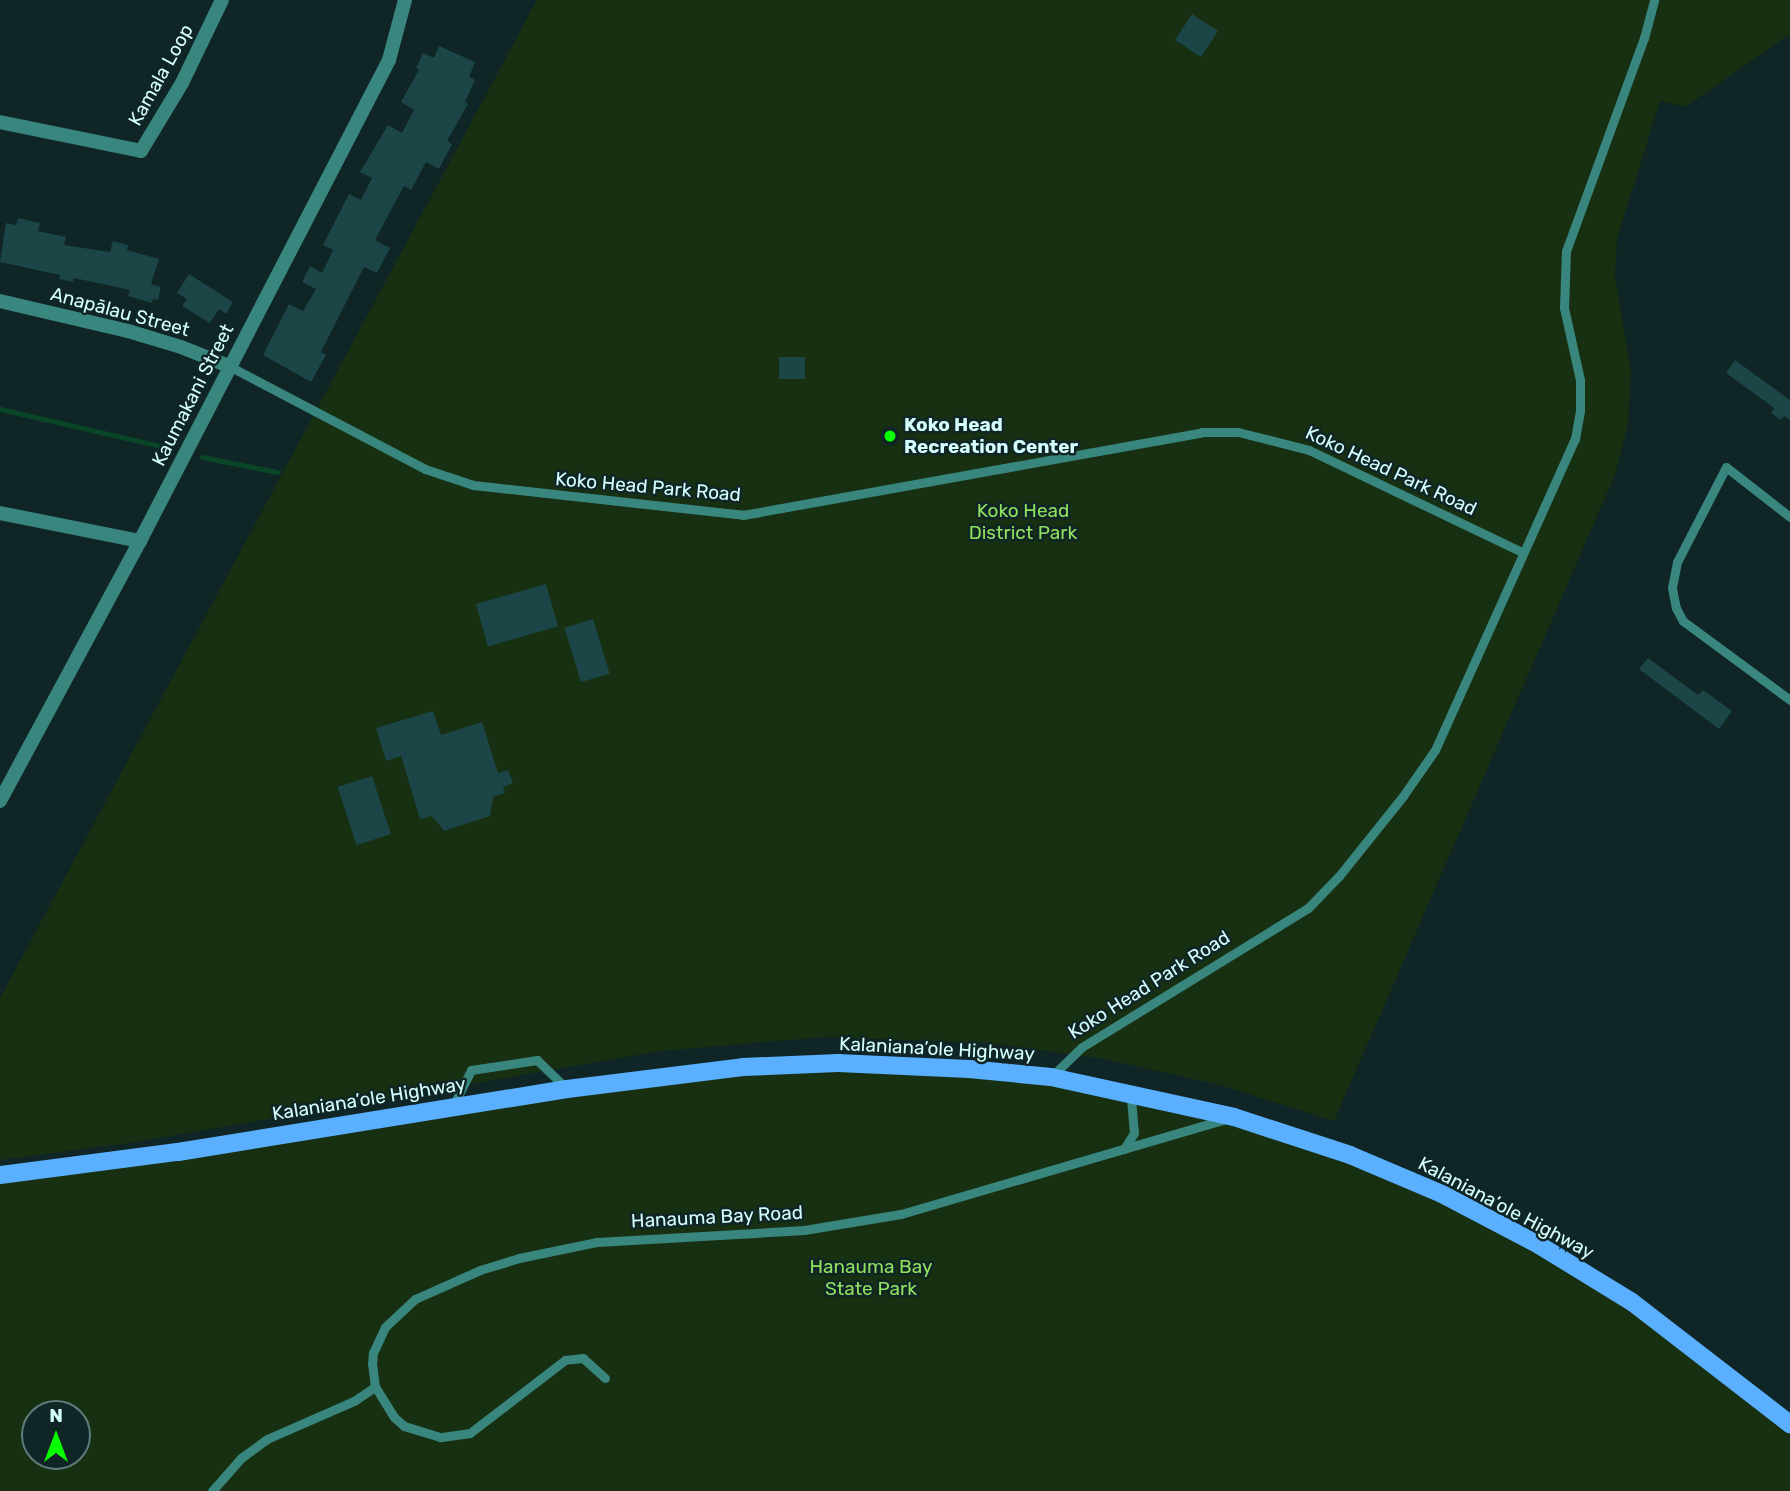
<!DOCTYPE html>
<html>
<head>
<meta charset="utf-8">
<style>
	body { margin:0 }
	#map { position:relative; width:1790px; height:1491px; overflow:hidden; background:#0f2526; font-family:Rubik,sans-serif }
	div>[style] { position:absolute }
	.green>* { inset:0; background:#173012 }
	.stream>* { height:5px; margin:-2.5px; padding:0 2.5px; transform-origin:2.5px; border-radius:2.5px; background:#094527 }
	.building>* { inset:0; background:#1b4547; transform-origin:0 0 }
	.lane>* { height:9px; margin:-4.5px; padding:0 4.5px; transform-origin:4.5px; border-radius:4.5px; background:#39867e }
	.street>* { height:14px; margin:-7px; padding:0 7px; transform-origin:7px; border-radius:7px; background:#39867e }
	.primary>* { height:18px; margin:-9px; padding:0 9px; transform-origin:9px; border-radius:9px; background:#5bafff }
	.dots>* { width:19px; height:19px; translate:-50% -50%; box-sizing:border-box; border:4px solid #0f2526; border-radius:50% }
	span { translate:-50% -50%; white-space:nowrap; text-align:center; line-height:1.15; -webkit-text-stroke:5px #0f2526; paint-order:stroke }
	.street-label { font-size:19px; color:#d4fffe }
	.poi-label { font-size:19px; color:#d4fffe; font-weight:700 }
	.left { translate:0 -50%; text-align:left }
	.park-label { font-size:19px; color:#91e15e }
	.north { position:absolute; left:21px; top:1400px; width:70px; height:70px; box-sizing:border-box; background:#0f2526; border:2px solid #5e7c7c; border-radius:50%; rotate:0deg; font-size:19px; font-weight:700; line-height:28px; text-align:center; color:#d4fffe }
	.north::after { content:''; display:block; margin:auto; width:24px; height:32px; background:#0aff00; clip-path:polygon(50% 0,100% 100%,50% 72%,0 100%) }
</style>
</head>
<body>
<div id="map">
	<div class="green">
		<div style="clip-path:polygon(537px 0,1790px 0,1790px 34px,1685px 107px,1660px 101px,1617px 239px,1615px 276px,1631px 373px,1628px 425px,1615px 475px,1334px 1121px,1220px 1085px,1104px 1059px,986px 1043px,823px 1037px,661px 1051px,136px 1142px,0 1160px,0 998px)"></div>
		<div style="clip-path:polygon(evenodd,743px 1067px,1051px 1077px,1350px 1155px,1539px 1245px,1790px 1424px,1790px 1491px,0 1491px,0 1175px,743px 1067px,35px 1414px,77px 1414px,77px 1456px,35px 1456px,35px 1414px)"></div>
	</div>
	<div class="stream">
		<div style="left:0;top:409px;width:164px;rotate:13deg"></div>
		<div style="left:202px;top:457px;width:77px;rotate:11.2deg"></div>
	</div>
	<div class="building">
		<div style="left:1192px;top:14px;width:31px;height:31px;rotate:33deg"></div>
		<div style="clip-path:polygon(439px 46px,475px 62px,469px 77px,475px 80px,465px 102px,468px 104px,447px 141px,452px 144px,439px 169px,426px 162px,411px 190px,404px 186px,375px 240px,390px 248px,377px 273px,364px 267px,321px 352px,326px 355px,311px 382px,263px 355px,289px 304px,303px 311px,316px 289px,302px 282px,310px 266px,322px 273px,333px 250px,323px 245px,349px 194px,361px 200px,372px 178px,360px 172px,388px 125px,402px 133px,414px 110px,401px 102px,419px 70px,416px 68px,423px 53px,434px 58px)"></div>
		<div style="clip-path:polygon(18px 218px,40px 223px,38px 231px,66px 237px,64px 245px,110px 252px,113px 241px,128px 245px,127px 250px,159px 259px,151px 284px,161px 287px,158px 300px,153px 299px,152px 303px,128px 296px,130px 290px,74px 278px,73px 282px,59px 279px,60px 275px,0 262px,6px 223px,16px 225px)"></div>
		<div style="clip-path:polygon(189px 274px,233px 302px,226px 314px,219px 309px,210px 323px,182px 306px,187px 299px,177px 293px)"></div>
		<div style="left:779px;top:357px;width:26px;height:22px"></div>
		<div style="clip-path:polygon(1735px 360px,1790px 400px,1790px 420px,1784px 416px,1781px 420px,1771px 413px,1774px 408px,1726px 373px)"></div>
		<div style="left:546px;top:584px;width:44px;height:73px;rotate:74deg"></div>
		<div style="left:593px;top:619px;width:57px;height:30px;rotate:73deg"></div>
		<div style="clip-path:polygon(1648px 658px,1698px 695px,1703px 690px,1732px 711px,1719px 729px,1639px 669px)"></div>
		<div style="clip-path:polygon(433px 711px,441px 735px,482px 722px,498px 773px,508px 770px,513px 783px,503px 787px,505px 793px,493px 797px,490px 816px,444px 831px,432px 816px,420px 819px,401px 756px,386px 761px,376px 728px)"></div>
		<div style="left:372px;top:776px;width:61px;height:36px;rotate:72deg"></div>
	</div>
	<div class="lane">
		<div style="left:229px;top:366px;width:221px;rotate:27.7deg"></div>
		<div style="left:425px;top:469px;width:51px;rotate:18.4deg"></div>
		<div style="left:473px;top:485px;width:272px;rotate:6.3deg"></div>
		<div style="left:743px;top:515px;width:466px;rotate:-10.2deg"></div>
		<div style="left:1202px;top:432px;width:36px"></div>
		<div style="left:1238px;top:432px;width:73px;rotate:14.2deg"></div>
		<div style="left:1309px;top:450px;width:236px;rotate:25.6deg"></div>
		<div style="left:1790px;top:517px;width:81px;rotate:-142deg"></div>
		<div style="left:1726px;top:467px;width:107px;rotate:117.3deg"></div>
		<div style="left:1677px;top:562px;width:26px;rotate:101deg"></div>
		<div style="left:1672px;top:588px;width:20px;rotate:79deg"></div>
		<div style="left:1676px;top:608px;width:15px;rotate:62deg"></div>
		<div style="left:1683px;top:621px;width:133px;rotate:36.4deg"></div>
		<div style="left:1051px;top:1077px;width:43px;rotate:-44.1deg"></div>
		<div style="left:1082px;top:1047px;width:265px;rotate:-31.6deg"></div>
		<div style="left:1308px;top:908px;width:45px;rotate:-45.9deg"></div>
		<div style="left:1339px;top:876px;width:102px;rotate:-51.3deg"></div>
		<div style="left:1403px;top:796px;width:56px;rotate:-55.2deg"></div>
		<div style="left:1435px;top:750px;width:341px;rotate:-65.8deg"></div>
		<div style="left:1575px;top:439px;width:29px;rotate:-80deg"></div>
		<div style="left:1580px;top:410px;width:30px;rotate:-90deg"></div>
		<div style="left:1580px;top:380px;width:74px;rotate:-102.5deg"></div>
		<div style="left:1564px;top:308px;width:57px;rotate:-88deg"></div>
		<div style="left:1566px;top:251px;width:227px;rotate:-69.9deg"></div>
		<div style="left:1644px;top:38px;width:39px;rotate:-75deg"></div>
		<div style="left:453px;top:1106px;width:40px;rotate:-63.4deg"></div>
		<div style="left:471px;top:1070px;width:67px;rotate:-8.6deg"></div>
		<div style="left:537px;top:1060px;width:40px;rotate:44deg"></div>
		<div style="left:1124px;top:1149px;width:19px;rotate:-58deg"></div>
		<div style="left:1134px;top:1133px;width:38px;rotate:-95deg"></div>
		<div style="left:605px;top:1378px;width:30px;rotate:-138deg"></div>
		<div style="left:583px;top:1358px;width:18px;rotate:174deg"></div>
		<div style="left:565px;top:1360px;width:120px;rotate:142.5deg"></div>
		<div style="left:470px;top:1433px;width:30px;rotate:172deg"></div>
		<div style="left:440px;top:1437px;width:38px;rotate:-163deg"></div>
		<div style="left:404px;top:1426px;width:13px;rotate:-138deg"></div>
		<div style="left:394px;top:1417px;width:36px;rotate:-122deg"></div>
		<div style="left:375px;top:1387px;width:23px;rotate:-97deg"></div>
		<div style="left:372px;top:1364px;width:11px;rotate:-85deg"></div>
		<div style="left:373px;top:1353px;width:29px;rotate:-65deg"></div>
		<div style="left:385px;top:1327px;width:41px;rotate:-43deg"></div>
		<div style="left:415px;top:1299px;width:71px;rotate:-24deg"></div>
		<div style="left:480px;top:1270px;width:41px;rotate:-17.1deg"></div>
		<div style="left:519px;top:1258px;width:80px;rotate:-11.6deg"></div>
		<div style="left:597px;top:1242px;width:207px;rotate:-3.3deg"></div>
		<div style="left:804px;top:1230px;width:98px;rotate:-9.4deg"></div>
		<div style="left:901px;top:1214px;width:338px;rotate:-16.3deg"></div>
		<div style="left:212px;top:1491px;width:44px;rotate:-48.7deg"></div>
		<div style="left:241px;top:1458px;width:32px;rotate:-36deg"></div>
		<div style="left:267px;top:1439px;width:95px;rotate:-23.6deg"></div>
		<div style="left:354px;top:1401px;width:25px;rotate:-34deg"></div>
	</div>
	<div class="street">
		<div style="left:0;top:122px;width:144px;rotate:11.6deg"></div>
		<div style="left:141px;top:151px;width:79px;rotate:-58.9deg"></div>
		<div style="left:182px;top:83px;width:92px;rotate:-64.3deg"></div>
		<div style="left:0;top:301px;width:131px;rotate:13.2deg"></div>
		<div style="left:128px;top:331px;width:55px;rotate:16.8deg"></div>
		<div style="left:181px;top:347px;width:52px;rotate:21.6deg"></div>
		<div style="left:0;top:513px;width:143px;rotate:11.3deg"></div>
		<div style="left:0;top:801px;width:295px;rotate:-61.7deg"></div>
		<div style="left:140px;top:541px;width:542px;rotate:-62.63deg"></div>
		<div style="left:389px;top:60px;width:62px;rotate:-75.1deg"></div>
	</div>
	<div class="primary">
		<div style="left:0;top:1175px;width:179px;rotate:-7.4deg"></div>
		<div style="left:178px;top:1152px;width:394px;rotate:-9.2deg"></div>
		<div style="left:567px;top:1089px;width:177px;rotate:-7.1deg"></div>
		<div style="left:743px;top:1067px;width:95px;rotate:-2.4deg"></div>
		<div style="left:838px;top:1063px;width:131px;rotate:2.6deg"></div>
		<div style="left:969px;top:1069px;width:82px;rotate:5.6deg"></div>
		<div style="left:1051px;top:1077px;width:187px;rotate:12.3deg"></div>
		<div style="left:1234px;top:1117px;width:122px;rotate:18.1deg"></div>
		<div style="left:1350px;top:1155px;width:100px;rotate:23deg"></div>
		<div style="left:1442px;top:1194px;width:110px;rotate:27.7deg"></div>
		<div style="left:1539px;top:1245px;width:109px;rotate:31.5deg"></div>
		<div style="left:1632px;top:1302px;width:200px;rotate:37.7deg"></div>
	</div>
	<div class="dots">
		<div style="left:890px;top:436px;background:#0aff00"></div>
	</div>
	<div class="street-label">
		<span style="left:161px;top:75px;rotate:-61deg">Kamala Loop</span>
		<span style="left:120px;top:312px;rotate:15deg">Anapālau Street</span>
		<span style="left:193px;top:395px;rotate:-63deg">Kaumakani Street</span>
		<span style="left:1391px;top:471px;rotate:25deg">Koko Head Park Road</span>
		<span style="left:648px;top:487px;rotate:5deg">Koko Head Park Road</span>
		<span style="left:1149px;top:985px;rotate:-32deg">Koko Head Park Road</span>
		<span style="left:937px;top:1049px;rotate:3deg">Kalaniana’ole Highway</span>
		<span style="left:369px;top:1099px;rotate:-9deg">Kalaniana’ole Highway</span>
		<span style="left:1506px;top:1208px;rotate:28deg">Kalaniana’ole Highway</span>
		<span style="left:717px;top:1217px;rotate:-3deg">Hanauma Bay Road</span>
	</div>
	<div class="poi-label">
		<span class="left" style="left:904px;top:436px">Koko Head<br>Recreation Center</span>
	</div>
	<div class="park-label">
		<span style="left:1023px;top:522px">Koko Head<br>District Park</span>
		<span style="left:871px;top:1278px">Hanauma Bay<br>State Park</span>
	</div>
	<div class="north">N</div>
</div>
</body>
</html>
